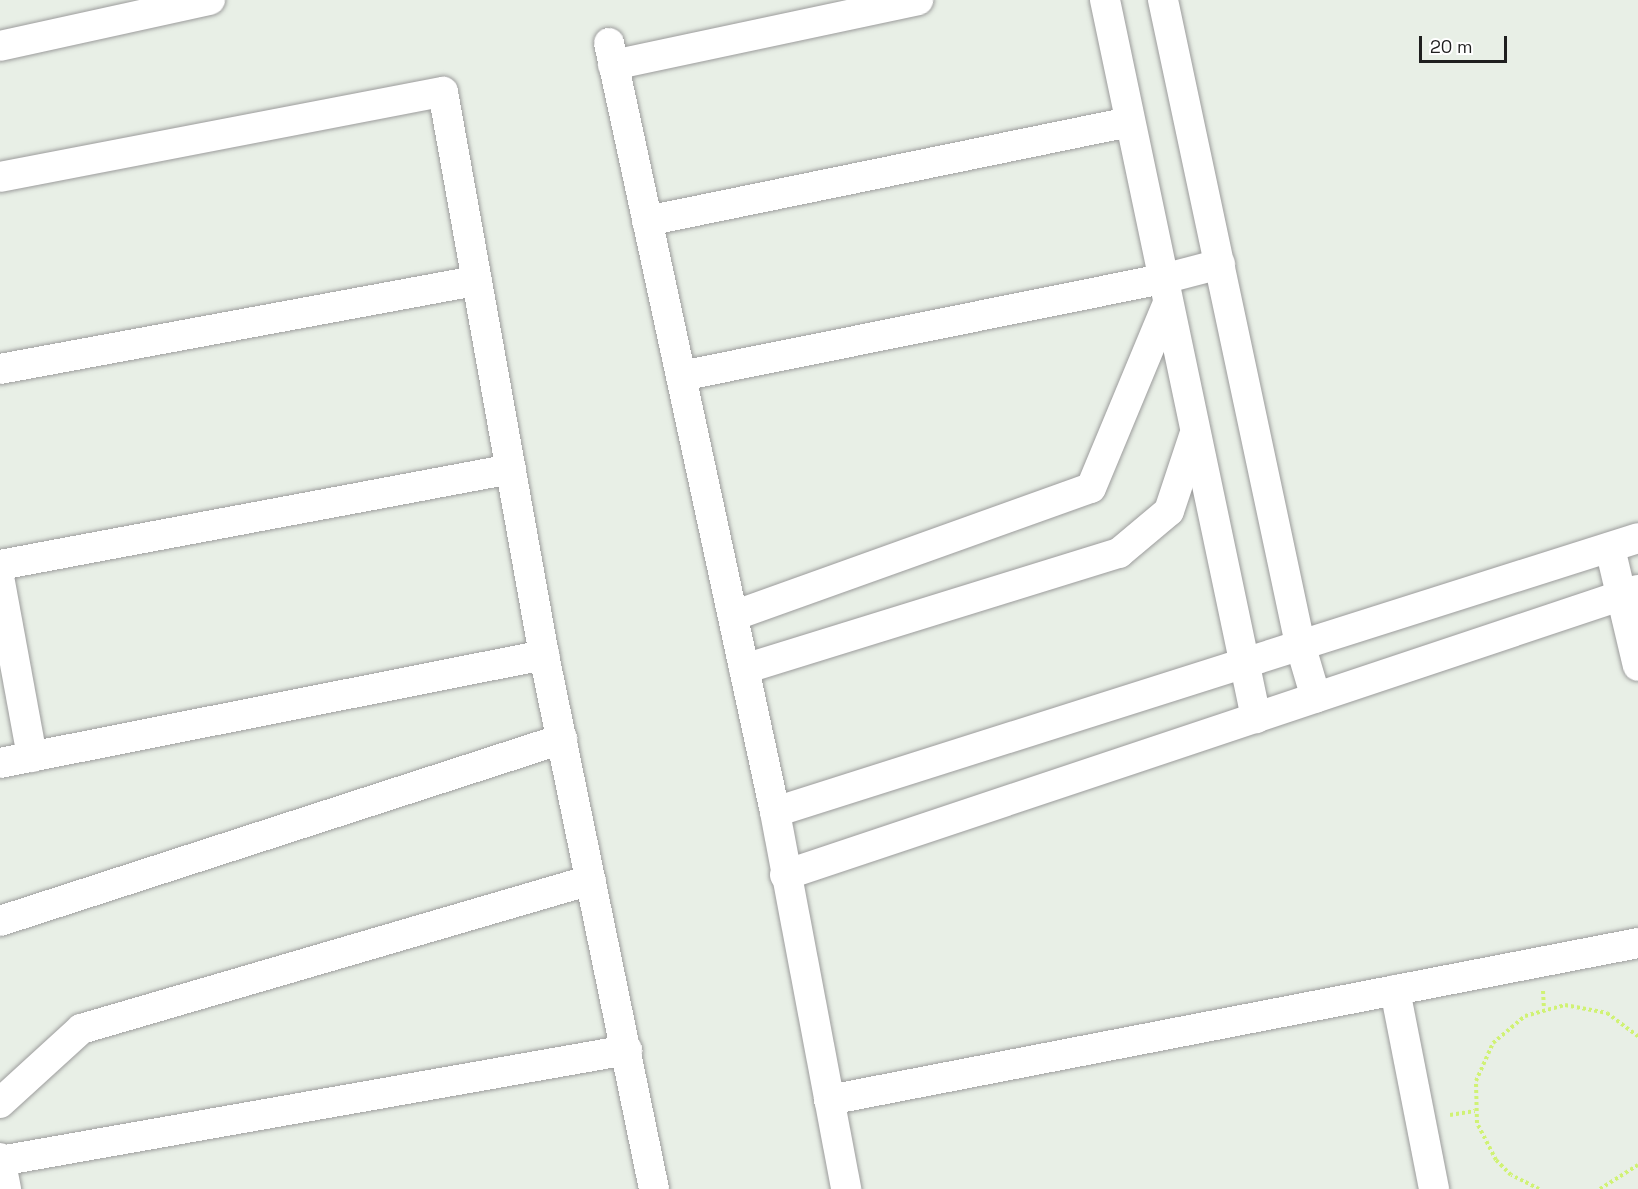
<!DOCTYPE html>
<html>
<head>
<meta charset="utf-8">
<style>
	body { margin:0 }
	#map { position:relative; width:1638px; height:1189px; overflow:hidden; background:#e8efe6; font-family:"Space Grotesk",sans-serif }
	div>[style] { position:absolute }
	.path>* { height:4px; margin-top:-2px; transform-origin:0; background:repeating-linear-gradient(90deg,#d0f274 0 3px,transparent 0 6px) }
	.roads { filter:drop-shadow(0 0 2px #9c9c9c) drop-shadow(0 0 2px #9c9c9c) }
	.street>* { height:30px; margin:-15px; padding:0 15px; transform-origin:15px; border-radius:15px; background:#fff }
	span { translate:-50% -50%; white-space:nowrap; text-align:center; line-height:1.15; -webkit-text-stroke:5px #fff; paint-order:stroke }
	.scale { position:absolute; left:1419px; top:36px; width:88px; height:27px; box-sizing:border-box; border:3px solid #1f1f1f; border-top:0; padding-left:8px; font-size:18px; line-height:21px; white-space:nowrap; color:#1f1f1f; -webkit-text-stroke:4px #fff; paint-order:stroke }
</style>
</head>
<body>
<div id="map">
	<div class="path">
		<div style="left:1543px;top:991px;width:17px;rotate:87deg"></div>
		<div style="left:1450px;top:1115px;width:25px;rotate:-9deg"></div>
		<div style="left:1539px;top:1189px;width:31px;rotate:-153deg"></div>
		<div style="left:1511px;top:1175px;width:21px;rotate:-135deg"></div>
		<div style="left:1496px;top:1160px;width:42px;rotate:-117.2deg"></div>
		<div style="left:1477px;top:1123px;width:42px;rotate:-91.4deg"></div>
		<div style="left:1476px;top:1081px;width:42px;rotate:-65.9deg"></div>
		<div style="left:1493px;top:1043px;width:42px;rotate:-40.2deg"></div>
		<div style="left:1525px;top:1016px;width:41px;rotate:-15.4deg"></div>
		<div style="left:1565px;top:1005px;width:43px;rotate:10.8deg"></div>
		<div style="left:1607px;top:1013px;width:39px;rotate:37deg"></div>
		<div style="left:1600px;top:1189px;width:45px;rotate:-32.3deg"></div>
	</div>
	<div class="roads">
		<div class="street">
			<div style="left:1105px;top:0;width:734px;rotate:78.12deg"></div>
			<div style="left:1163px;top:0;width:658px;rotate:77.99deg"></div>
			<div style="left:1300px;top:644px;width:56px;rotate:73.5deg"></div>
			<div style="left:609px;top:43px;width:787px;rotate:77.82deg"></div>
			<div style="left:775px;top:812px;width:384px;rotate:79.3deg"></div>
			<div style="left:0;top:46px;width:215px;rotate:-12.4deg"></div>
			<div style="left:613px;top:65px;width:312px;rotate:-12deg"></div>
			<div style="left:0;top:177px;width:451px;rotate:-10.9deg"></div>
			<div style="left:443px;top:92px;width:572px;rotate:79.83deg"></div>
			<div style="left:647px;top:221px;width:493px;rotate:-11.6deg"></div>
			<div style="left:0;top:369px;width:485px;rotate:-10.5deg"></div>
			<div style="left:681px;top:376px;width:492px;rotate:-11.4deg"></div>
			<div style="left:1163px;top:279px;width:59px;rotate:-14.7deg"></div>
			<div style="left:1610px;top:548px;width:121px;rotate:76.7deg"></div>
			<div style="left:0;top:565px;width:520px;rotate:-10.64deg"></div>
			<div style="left:0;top:582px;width:178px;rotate:79.6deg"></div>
			<div style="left:733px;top:616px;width:380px;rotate:-19.7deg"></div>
			<div style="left:1091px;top:488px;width:200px;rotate:-67.4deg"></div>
			<div style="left:744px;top:669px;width:393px;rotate:-17.2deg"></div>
			<div style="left:1119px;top:553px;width:65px;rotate:-40deg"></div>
			<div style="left:1169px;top:511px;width:79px;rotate:-71.6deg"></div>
			<div style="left:0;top:763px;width:555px;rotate:-11.23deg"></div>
			<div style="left:544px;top:655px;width:545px;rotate:78.36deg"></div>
			<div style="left:775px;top:812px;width:905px;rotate:-17.61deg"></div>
			<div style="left:785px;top:875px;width:899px;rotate:-18.48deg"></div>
			<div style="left:0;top:921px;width:591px;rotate:-17.94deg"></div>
			<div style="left:1395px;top:990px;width:203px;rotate:78.9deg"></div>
			<div style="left:829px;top:1100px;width:824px;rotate:-10.98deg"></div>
			<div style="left:0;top:1103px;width:110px;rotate:-42.4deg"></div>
			<div style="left:81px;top:1029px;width:531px;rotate:-16.29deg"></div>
			<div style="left:0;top:1158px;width:32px;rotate:79deg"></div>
			<div style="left:0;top:1161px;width:637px;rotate:-10.04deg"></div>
		</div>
	</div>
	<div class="scale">20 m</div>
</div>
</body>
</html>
